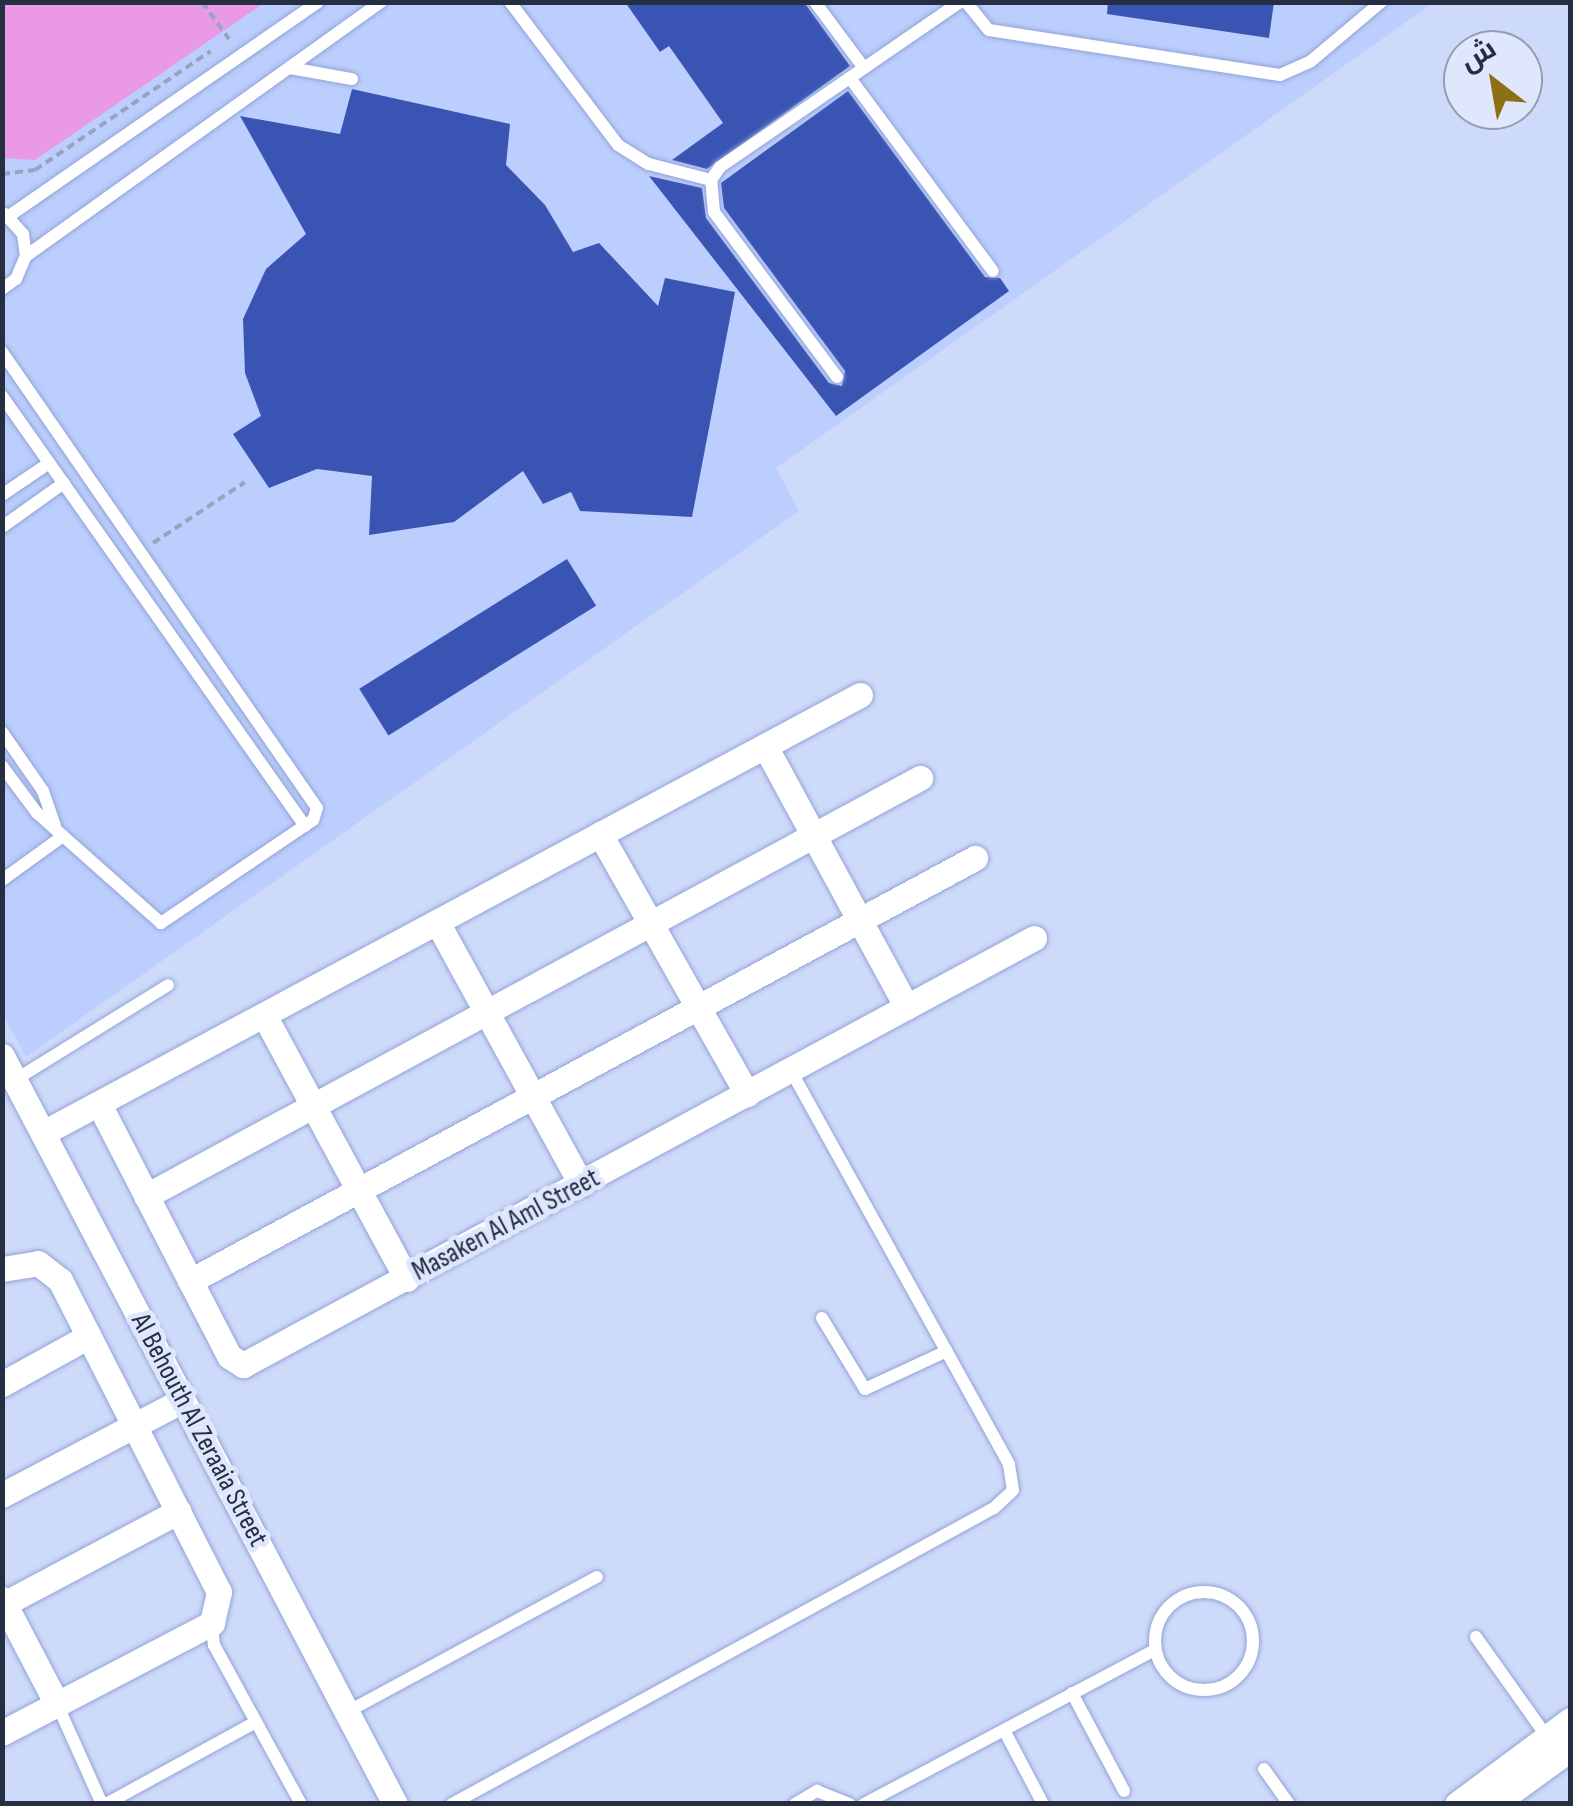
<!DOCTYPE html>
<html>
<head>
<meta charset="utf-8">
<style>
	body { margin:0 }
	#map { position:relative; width:1573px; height:1806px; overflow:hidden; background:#cedafa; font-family:"Sofia Sans Condensed",Cairo,sans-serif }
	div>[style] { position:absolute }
	.built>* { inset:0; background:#bccefd }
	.green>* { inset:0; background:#e999e5 }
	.building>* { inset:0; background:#3a54b4; transform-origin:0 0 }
	.path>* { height:4px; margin-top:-2px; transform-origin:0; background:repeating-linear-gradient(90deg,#98a3bf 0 8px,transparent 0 13px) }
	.roads { filter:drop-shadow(0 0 2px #92a4d6) drop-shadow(0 0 2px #92a4d6) }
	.service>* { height:12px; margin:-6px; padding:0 6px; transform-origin:6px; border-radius:6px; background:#fff }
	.service>.ring { margin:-6px; padding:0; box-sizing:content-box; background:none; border:12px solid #fff; border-radius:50% }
	.minor>* { height:25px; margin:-12.5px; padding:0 12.5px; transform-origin:12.5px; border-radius:12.5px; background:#fff }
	span { translate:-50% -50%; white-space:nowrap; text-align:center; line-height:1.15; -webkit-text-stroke:10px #dfe7fd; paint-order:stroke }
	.street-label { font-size:28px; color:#262e42 }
	.frame { position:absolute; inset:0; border:5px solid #262e42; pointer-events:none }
	.north { position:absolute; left:1443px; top:30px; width:100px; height:100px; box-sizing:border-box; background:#dfe7fd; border:2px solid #959db2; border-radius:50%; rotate:329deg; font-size:28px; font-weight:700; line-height:40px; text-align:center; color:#262e42 }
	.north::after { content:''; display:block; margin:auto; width:35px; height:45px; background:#8e7014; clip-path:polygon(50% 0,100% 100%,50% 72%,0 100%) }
</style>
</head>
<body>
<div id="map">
	<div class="built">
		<div style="clip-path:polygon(2px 3px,1433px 3px,776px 468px,799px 511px,26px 1057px,2px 1012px)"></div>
	</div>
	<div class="green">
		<div style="clip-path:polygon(3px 2px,264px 2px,264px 3px,35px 160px,3px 158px)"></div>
	</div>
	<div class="building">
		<div style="clip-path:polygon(625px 2px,804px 2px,850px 66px,707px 169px,672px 160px,723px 123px,669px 46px,660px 52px)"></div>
		<div style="clip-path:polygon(1108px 2px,1274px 2px,1269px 38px,1107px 14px)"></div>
		<div style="clip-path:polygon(352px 89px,510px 124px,506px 165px,545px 205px,573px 252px,599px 243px,658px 306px,665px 278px,735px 292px,692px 517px,580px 511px,571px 492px,543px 504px,523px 471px,454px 522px,369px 535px,372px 476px,317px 469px,269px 488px,233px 434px,261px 416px,245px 373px,243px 319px,266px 269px,306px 234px,240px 116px,340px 134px)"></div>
		<div style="clip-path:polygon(848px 91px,985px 277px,1000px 278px,1009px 291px,836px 416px,649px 176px,702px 188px,706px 218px,829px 383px,842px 386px,845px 371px,724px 208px,721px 183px)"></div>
		<div style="left:567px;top:559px;width:55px;height:245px;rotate:58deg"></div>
	</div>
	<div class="path">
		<div style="left:202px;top:2px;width:46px;rotate:53.9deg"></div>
		<div style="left:2px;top:174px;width:33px;rotate:-7deg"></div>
		<div style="left:35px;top:170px;width:212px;rotate:-34.1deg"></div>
		<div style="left:153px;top:543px;width:110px;rotate:-33.5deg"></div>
	</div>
	<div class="roads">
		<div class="service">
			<div style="left:510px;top:2px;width:179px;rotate:52.9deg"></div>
			<div style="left:618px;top:145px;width:36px;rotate:32deg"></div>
			<div style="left:649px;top:164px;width:64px;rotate:14.5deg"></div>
			<div style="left:815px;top:2px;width:82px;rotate:53.4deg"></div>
			<div style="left:966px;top:2px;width:36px;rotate:51deg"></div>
			<div style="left:989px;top:30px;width:294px;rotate:8.8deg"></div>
			<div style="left:1280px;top:75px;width:34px;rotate:-24deg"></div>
			<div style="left:1311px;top:61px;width:92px;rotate:-40.1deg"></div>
			<div style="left:290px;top:68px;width:63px;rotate:10.1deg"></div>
			<div style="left:850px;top:78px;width:240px;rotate:53.5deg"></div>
			<div style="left:9px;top:216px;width:376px;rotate:-34.7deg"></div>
			<div style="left:26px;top:256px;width:437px;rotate:-35.6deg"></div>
			<div style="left:2px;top:289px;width:17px;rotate:-36deg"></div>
			<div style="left:16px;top:279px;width:25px;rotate:-67deg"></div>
			<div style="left:26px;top:256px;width:22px;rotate:-98deg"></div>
			<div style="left:23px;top:234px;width:27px;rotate:-132deg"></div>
			<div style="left:2px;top:352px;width:554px;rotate:55.36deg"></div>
			<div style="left:317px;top:808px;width:13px;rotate:108deg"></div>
			<div style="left:313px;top:820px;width:184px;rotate:145.9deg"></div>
			<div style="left:161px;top:923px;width:166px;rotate:-138.4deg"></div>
			<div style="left:37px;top:813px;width:59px;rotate:-126.7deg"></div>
			<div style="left:837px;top:377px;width:206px;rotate:-126.7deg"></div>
			<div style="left:714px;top:212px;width:32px;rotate:-95deg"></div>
			<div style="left:711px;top:180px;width:16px;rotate:-55deg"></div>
			<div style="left:720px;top:167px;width:291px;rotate:-34.5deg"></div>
			<div style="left:2px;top:396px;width:526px;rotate:54.83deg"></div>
			<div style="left:2px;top:495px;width:57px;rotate:-34.2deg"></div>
			<div style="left:2px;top:527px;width:76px;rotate:-35.4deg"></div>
			<div style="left:2px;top:732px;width:72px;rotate:55.2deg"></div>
			<div style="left:43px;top:791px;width:36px;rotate:71deg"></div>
			<div style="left:2px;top:880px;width:75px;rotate:-35.8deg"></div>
			<div style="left:15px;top:1080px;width:180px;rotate:-31.8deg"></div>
			<div style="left:822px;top:1318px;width:83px;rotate:58.8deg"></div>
			<div style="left:865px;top:1389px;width:90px;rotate:-24.9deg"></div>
			<div class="ring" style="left:1155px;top:1592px;width:86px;height:86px"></div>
			<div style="left:212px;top:1624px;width:21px;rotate:85deg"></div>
			<div style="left:214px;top:1645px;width:181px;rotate:61.3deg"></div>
			<div style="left:1476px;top:1637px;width:123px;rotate:54.6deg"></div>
			<div style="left:1072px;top:1693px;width:111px;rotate:62deg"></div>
			<div style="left:57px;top:1704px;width:110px;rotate:65.8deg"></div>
			<div style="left:347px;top:1712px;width:284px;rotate:-28.4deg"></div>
			<div style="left:1004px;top:1730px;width:84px;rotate:62.2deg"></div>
			<div style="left:1264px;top:1769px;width:43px;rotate:54.5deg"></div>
			<div style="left:106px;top:1804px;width:171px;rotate:-28.7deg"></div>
			<div style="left:452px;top:1804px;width:618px;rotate:-28.64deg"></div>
			<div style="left:994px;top:1508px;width:26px;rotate:-43deg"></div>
			<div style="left:1013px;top:1490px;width:26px;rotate:-99deg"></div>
			<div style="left:1009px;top:1464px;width:450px;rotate:-119deg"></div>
			<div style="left:795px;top:1804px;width:26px;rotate:-31deg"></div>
			<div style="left:817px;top:1791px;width:35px;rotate:22deg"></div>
			<div style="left:864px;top:1804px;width:329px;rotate:-27.9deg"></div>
		</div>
		<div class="minor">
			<div style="left:765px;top:746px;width:297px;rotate:61.5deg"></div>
			<div style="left:600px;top:834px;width:299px;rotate:60.5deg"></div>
			<div style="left:437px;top:922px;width:299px;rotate:61.2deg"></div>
			<div style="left:264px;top:1015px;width:300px;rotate:61.6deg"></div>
			<div style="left:2px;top:1056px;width:845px;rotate:62.28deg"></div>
			<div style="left:99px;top:1104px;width:284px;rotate:62.7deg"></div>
			<div style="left:229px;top:1356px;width:17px;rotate:33deg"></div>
			<div style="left:243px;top:1365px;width:899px;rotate:-28.36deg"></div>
			<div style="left:43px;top:1133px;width:927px;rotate:-28.2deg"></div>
			<div style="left:146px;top:1196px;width:880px;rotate:-28.37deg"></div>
			<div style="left:2px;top:1269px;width:36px;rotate:-9deg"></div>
			<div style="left:38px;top:1263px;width:28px;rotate:38deg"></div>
			<div style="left:60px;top:1280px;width:350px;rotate:63deg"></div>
			<div style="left:219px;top:1592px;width:32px;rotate:103deg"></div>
			<div style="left:212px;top:1623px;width:237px;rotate:152.4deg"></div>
			<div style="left:190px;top:1281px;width:892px;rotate:-28.32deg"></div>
			<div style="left:2px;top:1384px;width:99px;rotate:-28.9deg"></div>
			<div style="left:2px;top:1495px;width:204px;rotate:-27.7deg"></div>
			<div style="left:2px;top:1599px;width:119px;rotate:62.4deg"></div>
			<div style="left:2px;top:1605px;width:200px;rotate:-28deg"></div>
			<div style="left:1457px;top:1804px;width:141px;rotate:-36.6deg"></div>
			<div style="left:1494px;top:1804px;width:94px;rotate:-35.9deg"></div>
		</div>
	</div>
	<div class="street-label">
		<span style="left:506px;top:1225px;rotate:-28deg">Masaken Al Aml Street</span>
		<span style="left:199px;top:1430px;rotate:62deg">Al Behouth Al Zeraaia Street</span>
	</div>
	<div class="frame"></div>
	<div class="north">ش</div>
</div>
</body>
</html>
